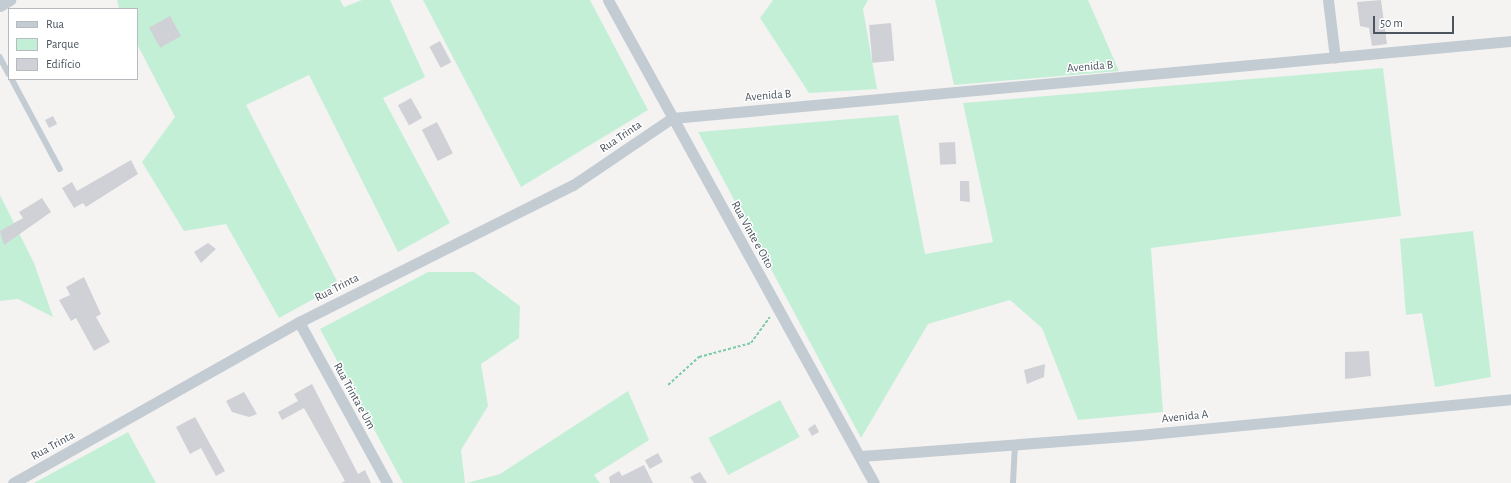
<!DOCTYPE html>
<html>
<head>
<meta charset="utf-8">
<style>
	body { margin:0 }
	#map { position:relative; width:1511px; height:483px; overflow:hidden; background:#f4f3f2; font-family:"Alegreya Sans",sans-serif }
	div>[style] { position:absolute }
	.green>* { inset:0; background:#c4efd7; transform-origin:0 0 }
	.building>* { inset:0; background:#d0d1d6; transform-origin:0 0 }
	.path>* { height:2px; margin-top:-1px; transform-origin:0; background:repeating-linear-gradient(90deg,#7dcca9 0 3px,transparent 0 5px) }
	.service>* { height:5.5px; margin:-2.75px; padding:0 2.75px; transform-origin:2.75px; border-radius:2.75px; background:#c4ccd3 }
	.minor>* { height:11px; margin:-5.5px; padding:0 5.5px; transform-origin:5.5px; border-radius:5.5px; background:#c4ccd3 }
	span { translate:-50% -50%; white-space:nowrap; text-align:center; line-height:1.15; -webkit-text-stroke:3px #fff; paint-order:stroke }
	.street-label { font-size:12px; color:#4b545f }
	.legend { position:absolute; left:8px; top:8px; width:130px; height:72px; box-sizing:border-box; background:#fff; border:1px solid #b7bbbf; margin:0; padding:5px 7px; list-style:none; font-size:12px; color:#4b545f }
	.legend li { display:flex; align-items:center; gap:8px; height:20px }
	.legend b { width:20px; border:1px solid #b7bbbf }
	.scale { position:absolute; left:1373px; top:16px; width:81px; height:18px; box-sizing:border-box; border:2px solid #4b545f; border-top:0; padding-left:5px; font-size:12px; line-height:14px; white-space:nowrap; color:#4b545f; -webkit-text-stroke:3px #fff; paint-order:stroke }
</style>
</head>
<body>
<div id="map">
	<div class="green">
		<div style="clip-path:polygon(117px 0,340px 0,344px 7px,362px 0,390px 0,425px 77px,383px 98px,450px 223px,398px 252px,309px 75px,246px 105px,339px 285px,279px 318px,226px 224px,184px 231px,142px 162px,175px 117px,137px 44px,137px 9px,119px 9px)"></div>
		<div style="clip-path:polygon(423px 0,590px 0,648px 110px,521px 187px)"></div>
		<div style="clip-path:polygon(773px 0,868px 0,863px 9px,877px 89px,809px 93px,760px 18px)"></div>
		<div style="clip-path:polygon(935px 0,1088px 0,1119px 71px,954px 85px)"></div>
		<div style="clip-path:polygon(1383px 68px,1401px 216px,1151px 248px,1163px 412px,1078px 420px,1042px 328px,1010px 300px,928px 324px,861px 438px,698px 132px,898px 115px,925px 254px,993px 242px,963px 103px)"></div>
		<div style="clip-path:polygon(0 195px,34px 263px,53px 317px,18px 299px,0 301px)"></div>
		<div style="clip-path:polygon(1473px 231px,1491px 377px,1435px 387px,1422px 313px,1406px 315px,1400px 239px)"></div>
		<div style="clip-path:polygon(428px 272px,474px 272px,520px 306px,519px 338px,481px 364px,488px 406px,461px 450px,465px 483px,403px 483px,320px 329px)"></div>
		<div style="clip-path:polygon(628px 391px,649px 440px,594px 475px,600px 483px,467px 483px,500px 474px)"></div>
		<div style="left:780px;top:400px;width:42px;height:81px;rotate:62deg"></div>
		<div style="clip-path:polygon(128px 432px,156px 483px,34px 483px)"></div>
	</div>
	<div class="building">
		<div style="clip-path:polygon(1381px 0,1387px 44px,1372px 46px,1369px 28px,1360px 26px,1357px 2px)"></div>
		<div style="left:170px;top:16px;width:23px;height:24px;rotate:61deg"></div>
		<div style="left:891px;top:23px;width:38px;height:22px;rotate:85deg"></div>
		<div style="left:440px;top:41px;width:24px;height:12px;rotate:62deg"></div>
		<div style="left:411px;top:98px;width:23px;height:15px;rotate:61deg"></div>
		<div style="left:53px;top:116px;width:9px;height:9px;rotate:63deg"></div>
		<div style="left:437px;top:122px;width:35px;height:17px;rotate:63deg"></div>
		<div style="left:955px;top:142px;width:22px;height:16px;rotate:87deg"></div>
		<div style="clip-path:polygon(131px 160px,138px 174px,86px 207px,83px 203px,74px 208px,62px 188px,72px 182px,77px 191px)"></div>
		<div style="clip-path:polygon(960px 181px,969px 181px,970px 202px,960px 201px)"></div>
		<div style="clip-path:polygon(42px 198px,51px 212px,4px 245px,0 231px,23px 218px,19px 212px)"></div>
		<div style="clip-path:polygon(208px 243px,216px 249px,201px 263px,194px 252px)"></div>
		<div style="clip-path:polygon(84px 277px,101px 314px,96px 317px,110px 342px,94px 351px,76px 318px,71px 321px,59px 300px,70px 295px,66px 287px)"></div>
		<div style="clip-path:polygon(1369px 351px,1371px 376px,1345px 379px,1345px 352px)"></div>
		<div style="clip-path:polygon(1045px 364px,1044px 377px,1027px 384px,1024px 370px)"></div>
		<div style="clip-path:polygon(312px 384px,358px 474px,365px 470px,371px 483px,341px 483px,345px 481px,304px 408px,282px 420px,278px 412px,298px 401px,294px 394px)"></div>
		<div style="clip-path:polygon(244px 392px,257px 414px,249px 417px,232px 412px,226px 401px)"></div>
		<div style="clip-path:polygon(195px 417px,225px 471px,216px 476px,201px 448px,190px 454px,176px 427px)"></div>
		<div style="clip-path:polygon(815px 424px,819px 432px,812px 436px,808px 429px)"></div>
		<div style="left:658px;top:453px;width:10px;height:15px;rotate:61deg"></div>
		<div style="clip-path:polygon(644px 465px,653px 483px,610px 483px,609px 477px,619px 471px,622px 476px)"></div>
		<div style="clip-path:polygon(700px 472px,707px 483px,694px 483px,690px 477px)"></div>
	</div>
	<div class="path">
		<div style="left:668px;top:385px;width:42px;rotate:-42.1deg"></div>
		<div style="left:699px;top:357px;width:54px;rotate:-15.1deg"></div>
		<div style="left:751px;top:343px;width:32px;rotate:-54deg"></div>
	</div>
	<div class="service">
		<div style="left:0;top:57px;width:19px;rotate:62deg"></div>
		<div style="left:12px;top:79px;width:102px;rotate:61.9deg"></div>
		<div style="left:1013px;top:483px;width:39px;rotate:-87deg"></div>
	</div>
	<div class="minor">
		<div style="left:608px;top:0;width:551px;rotate:61.16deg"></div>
		<div style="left:1328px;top:0;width:58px;rotate:83.1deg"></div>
		<div style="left:0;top:6px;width:12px;rotate:-31deg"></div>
		<div style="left:299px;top:322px;width:183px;rotate:61.3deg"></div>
		<div style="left:861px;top:456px;width:279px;rotate:-4.3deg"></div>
		<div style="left:1139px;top:435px;width:374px;rotate:-5.5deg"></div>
		<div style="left:13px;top:483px;width:328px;rotate:-29.4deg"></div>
		<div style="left:299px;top:322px;width:306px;rotate:-26.6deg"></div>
		<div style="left:573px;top:185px;width:120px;rotate:-34.1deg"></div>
		<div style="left:672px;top:118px;width:843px;rotate:-5.24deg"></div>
	</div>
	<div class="street-label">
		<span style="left:1090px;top:67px;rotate:-5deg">Avenida B</span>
		<span style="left:768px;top:96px;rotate:-5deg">Avenida B</span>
		<span style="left:621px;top:137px;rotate:-34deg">Rua Trinta</span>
		<span style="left:752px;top:235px;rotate:61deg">Rua Vinte e Oito</span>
		<span style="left:337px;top:288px;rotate:-27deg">Rua Trinta</span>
		<span style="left:354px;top:396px;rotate:61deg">Rua Trinta e Um</span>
		<span style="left:1185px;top:417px;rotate:-6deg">Avenida A</span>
		<span style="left:53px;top:446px;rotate:-29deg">Rua Trinta</span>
	</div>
	<ul class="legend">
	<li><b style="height:5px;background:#c4ccd3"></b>Rua</li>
	<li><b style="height:11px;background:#c4efd7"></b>Parque</li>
	<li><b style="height:11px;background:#d0d1d6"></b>Edifício</li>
	</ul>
	<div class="scale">50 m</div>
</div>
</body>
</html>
